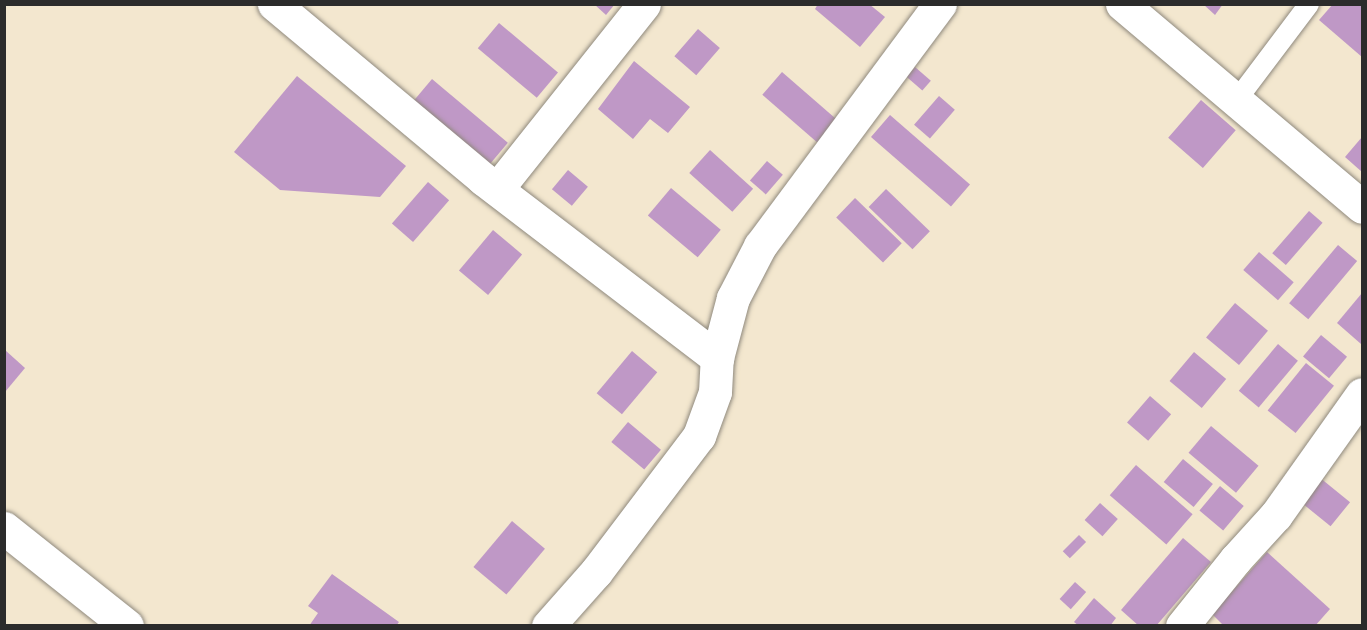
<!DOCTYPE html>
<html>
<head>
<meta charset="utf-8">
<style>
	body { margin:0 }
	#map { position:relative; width:1367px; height:630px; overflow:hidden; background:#f3e7cf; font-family:"Libre Caslon Text",serif }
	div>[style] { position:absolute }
	.building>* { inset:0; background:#bf98c6; transform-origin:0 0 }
	.roads { filter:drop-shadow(0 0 2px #8f897d) drop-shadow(0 0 2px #8f897d) }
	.lane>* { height:20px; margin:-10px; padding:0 10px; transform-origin:10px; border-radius:10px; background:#fff }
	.street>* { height:33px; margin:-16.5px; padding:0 16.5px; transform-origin:16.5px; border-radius:16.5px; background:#fff }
	.secondary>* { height:33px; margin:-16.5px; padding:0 16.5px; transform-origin:16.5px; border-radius:16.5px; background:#fff }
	span { translate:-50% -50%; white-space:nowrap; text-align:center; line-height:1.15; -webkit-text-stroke:4.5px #f7f3e8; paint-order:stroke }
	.frame { position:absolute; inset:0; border:6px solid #2b2b2b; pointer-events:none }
</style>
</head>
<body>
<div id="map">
	<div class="building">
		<div style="clip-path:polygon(594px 4px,615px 4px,606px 15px)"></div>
		<div style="clip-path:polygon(818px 4px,869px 4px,885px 17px,860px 47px,815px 9px)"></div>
		<div style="clip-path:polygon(1203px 4px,1223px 4px,1215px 15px)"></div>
		<div style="clip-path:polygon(1333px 4px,1362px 4px,1362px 57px,1319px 20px)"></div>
		<div style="left:499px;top:23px;width:77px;height:33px;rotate:40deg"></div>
		<div style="left:698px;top:29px;width:29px;height:36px;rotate:41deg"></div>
		<div style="clip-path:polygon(634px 61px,690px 107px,668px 133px,650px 119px,633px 139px,598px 109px)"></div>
		<div style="left:915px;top:67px;width:21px;height:13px;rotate:41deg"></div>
		<div style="left:782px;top:72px;width:74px;height:30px;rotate:41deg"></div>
		<div style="clip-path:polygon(297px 76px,406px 166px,380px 197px,280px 190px,234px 152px)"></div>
		<div style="left:432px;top:79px;width:99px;height:35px;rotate:40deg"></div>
		<div style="left:939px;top:96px;width:21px;height:38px;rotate:41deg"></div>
		<div style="left:1201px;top:100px;width:46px;height:50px;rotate:41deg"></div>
		<div style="left:890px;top:115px;width:106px;height:29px;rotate:41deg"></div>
		<div style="clip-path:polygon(1362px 137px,1362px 172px,1345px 157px)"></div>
		<div style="left:710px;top:150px;width:58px;height:31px;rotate:42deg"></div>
		<div style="left:767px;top:161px;width:21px;height:26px;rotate:41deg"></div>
		<div style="left:568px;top:170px;width:26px;height:25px;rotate:40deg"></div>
		<div style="left:428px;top:182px;width:28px;height:55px;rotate:41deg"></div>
		<div style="left:671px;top:188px;width:65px;height:36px;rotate:40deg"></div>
		<div style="left:886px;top:189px;width:61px;height:25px;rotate:44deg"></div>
		<div style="left:855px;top:198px;width:65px;height:27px;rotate:44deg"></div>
		<div style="left:1309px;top:211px;width:18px;height:56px;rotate:41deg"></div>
		<div style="left:493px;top:230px;width:38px;height:53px;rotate:40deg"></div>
		<div style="left:1338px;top:245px;width:25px;height:76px;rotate:40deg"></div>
		<div style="left:1259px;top:252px;width:46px;height:24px;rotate:41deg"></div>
		<div style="clip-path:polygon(1362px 293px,1362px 343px,1361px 344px,1337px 323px)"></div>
		<div style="left:1235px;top:303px;width:43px;height:45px;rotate:40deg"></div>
		<div style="left:1321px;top:335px;width:34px;height:28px;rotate:40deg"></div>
		<div style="left:1278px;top:344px;width:26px;height:61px;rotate:40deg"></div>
		<div style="clip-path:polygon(5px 350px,25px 368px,5px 392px)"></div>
		<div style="left:632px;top:351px;width:33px;height:55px;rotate:40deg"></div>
		<div style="left:1194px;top:352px;width:42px;height:38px;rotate:40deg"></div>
		<div style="left:1306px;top:363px;width:36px;height:61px;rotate:39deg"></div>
		<div style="left:1150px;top:396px;width:28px;height:35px;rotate:41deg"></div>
		<div style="left:628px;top:422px;width:43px;height:26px;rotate:40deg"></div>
		<div style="left:1211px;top:426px;width:62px;height:35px;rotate:40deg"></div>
		<div style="left:1183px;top:459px;width:39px;height:30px;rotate:40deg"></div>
		<div style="left:1136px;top:465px;width:75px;height:40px;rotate:41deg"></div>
		<div style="left:1319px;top:477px;width:40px;height:31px;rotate:39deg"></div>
		<div style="left:1220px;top:486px;width:31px;height:32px;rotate:40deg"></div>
		<div style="left:1100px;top:503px;width:24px;height:23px;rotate:42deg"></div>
		<div style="left:512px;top:521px;width:43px;height:60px;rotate:40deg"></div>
		<div style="left:1079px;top:535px;width:10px;height:23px;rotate:45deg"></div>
		<div style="clip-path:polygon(1183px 538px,1211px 562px,1156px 626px,1139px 626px,1121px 610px)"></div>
		<div style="clip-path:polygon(1267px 552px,1330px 609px,1315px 626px,1224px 626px,1212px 614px)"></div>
		<div style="clip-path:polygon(332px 574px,399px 622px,396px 626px,309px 626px,318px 613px,308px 606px)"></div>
		<div style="left:1075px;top:582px;width:15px;height:23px;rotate:42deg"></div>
		<div style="clip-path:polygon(1094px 598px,1116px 618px,1110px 626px,1079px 626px,1074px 622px)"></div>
	</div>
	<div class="roads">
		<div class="lane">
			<div style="left:1236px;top:101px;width:121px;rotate:-53deg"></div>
		</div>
		<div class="street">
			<div style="left:274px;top:4px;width:273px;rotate:39.9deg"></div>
			<div style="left:483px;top:179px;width:295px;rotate:37.4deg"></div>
			<div style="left:497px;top:189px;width:236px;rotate:-51.5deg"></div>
			<div style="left:4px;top:528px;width:157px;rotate:38.5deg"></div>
			<div style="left:548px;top:626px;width:72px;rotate:-48.4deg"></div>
			<div style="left:596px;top:572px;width:171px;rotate:-52.9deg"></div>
			<div style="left:699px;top:436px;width:47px;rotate:-70deg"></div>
			<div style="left:715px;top:392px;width:34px;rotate:-87deg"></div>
			<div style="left:717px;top:358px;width:62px;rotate:-75.1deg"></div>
			<div style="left:733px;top:298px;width:59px;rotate:-62.6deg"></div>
			<div style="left:760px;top:246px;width:302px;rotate:-53.4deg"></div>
			<div style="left:1182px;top:626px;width:85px;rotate:-51.2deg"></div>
			<div style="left:1235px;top:560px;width:61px;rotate:-47.7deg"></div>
			<div style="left:1276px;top:515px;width:148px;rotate:-54.6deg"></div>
		</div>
		<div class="secondary">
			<div style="left:1122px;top:4px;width:314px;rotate:40.2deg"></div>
		</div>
	</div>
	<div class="frame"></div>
</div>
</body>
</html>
